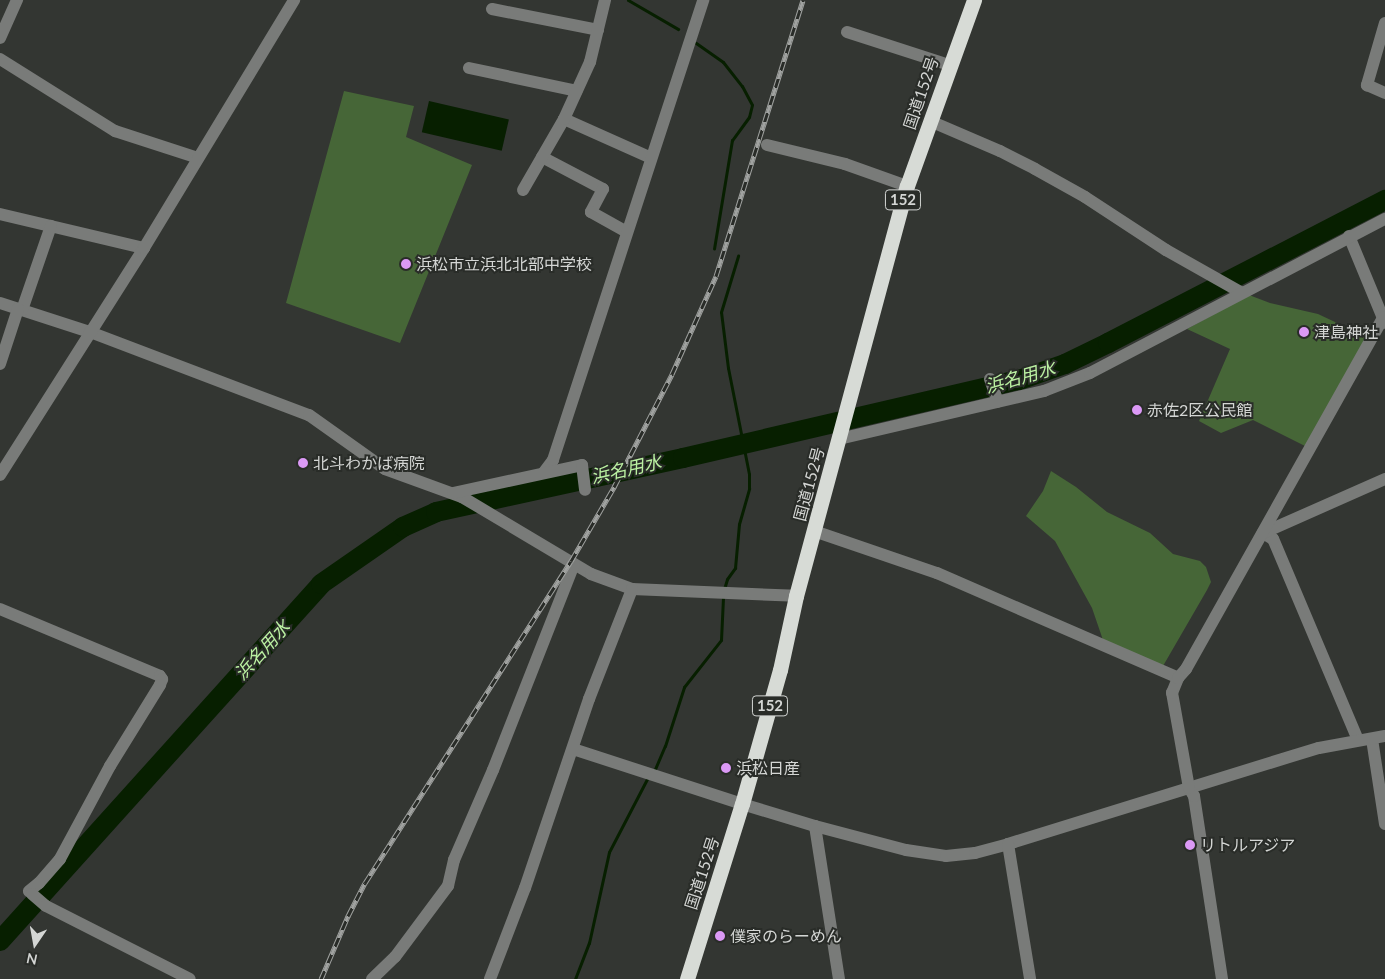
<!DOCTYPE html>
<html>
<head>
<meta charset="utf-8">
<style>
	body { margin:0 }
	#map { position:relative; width:1385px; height:979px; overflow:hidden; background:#333632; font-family:Lato,"Noto Sans JP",sans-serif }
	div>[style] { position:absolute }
	.green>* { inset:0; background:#466637 }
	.water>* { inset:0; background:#071f00; transform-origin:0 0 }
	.stream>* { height:3px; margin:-1.5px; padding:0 1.5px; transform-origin:1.5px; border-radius:1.5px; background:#071f00 }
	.river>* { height:20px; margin:-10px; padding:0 10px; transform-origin:10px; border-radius:10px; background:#071f00 }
	.minor>* { height:12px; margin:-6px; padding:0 6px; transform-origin:6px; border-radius:6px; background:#797b79 }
	.highway>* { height:15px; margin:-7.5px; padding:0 7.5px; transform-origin:7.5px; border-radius:7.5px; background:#d7dbd6 }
	.rail>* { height:5px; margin-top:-2.5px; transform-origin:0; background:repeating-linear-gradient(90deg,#292c28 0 9px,#a0a2a0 0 18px); box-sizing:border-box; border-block:1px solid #a0a2a0 }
	.dots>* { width:14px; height:14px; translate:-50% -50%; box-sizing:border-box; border:2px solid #292c28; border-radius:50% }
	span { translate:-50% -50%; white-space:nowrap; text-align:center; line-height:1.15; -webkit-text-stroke:4px #292c28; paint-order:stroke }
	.shield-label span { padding:1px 4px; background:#292c28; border:1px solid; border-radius:4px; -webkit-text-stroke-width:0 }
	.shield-label { font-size:15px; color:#d4d6d4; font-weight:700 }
	.street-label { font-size:16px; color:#d4d6d4 }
	.poi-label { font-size:16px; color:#d4d6d4 }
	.left { translate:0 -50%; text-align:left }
	.water-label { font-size:18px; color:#bbf1a2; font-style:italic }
	.north { position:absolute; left:10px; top:919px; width:50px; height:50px; -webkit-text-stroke:4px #292c28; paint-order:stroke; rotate:192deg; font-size:14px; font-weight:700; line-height:20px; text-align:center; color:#d4d6d4 }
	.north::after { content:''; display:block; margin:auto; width:18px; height:22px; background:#d4d6d4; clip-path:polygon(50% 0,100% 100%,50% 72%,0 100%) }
</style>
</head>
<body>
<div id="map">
	<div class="green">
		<div style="clip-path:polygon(344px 91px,414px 106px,406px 137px,472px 165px,400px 343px,286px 303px)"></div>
		<div style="clip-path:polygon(1249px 295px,1270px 303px,1318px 314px,1369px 338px,1309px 448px,1253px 420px,1221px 433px,1199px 421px,1230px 349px,1187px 329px)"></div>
		<div style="clip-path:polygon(1051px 471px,1076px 487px,1107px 512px,1150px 533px,1173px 554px,1200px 561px,1206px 567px,1211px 582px,1207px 590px,1163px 666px,1104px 643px,1092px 608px,1055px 541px,1026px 516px,1043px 491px)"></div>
	</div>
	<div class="water">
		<div style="left:429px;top:101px;width:82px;height:32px;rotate:13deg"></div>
	</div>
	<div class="stream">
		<div style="left:628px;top:0;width:58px;rotate:30.1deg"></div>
		<div style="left:696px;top:43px;width:33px;rotate:35deg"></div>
		<div style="left:723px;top:62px;width:31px;rotate:52deg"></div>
		<div style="left:742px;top:86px;width:21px;rotate:62deg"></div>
		<div style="left:752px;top:105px;width:12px;rotate:104deg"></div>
		<div style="left:749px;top:117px;width:29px;rotate:126deg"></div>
		<div style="left:732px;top:140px;width:110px;rotate:99.4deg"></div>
		<div style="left:724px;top:589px;width:10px;rotate:-73deg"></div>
		<div style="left:727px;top:579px;width:14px;rotate:-54deg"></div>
		<div style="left:735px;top:568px;width:44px;rotate:-84.8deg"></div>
		<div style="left:739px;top:524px;width:37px;rotate:-74deg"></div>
		<div style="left:749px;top:488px;width:14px;rotate:-90deg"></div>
		<div style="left:749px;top:474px;width:108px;rotate:-101.2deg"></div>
		<div style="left:728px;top:368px;width:56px;rotate:-97.1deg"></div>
		<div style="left:721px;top:312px;width:59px;rotate:-73.1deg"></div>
		<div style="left:655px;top:769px;width:25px;rotate:-67deg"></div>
		<div style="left:665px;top:746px;width:62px;rotate:-72.1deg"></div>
		<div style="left:684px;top:687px;width:60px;rotate:-51.8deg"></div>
		<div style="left:721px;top:640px;width:43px;rotate:-87.3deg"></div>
		<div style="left:575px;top:979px;width:39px;rotate:-69deg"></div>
		<div style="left:589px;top:943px;width:93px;rotate:-77.6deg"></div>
		<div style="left:609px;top:852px;width:82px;rotate:-62.5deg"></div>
	</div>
	<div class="river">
		<div style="left:0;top:941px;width:480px;rotate:-48deg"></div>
		<div style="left:321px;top:584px;width:100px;rotate:-34.8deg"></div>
		<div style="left:403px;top:527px;width:36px;rotate:-24deg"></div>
		<div style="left:436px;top:512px;width:253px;rotate:-12.3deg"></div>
		<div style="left:683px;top:458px;width:345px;rotate:-13.1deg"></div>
		<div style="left:1019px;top:380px;width:49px;rotate:-19.2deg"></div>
		<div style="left:1065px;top:364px;width:48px;rotate:-26deg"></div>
		<div style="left:1108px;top:343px;width:312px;rotate:-27.3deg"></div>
	</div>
	<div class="minor">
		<div style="left:492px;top:9px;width:108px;rotate:11.2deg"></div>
		<div style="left:1385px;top:23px;width:65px;rotate:106.2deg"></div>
		<div style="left:1367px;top:85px;width:20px;rotate:24deg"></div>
		<div style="left:847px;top:32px;width:107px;rotate:17.9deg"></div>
		<div style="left:0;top:38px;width:42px;rotate:-65.9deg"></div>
		<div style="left:0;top:59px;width:136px;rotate:32.1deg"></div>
		<div style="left:115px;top:131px;width:87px;rotate:18deg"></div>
		<div style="left:469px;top:68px;width:110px;rotate:12deg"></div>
		<div style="left:564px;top:119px;width:95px;rotate:24.1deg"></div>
		<div style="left:930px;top:121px;width:76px;rotate:23.2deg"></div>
		<div style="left:1000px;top:151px;width:39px;rotate:27deg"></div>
		<div style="left:1035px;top:169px;width:57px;rotate:29.2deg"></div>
		<div style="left:1085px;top:197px;width:97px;rotate:33.2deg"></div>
		<div style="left:1166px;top:250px;width:87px;rotate:29.5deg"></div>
		<div style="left:767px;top:145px;width:80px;rotate:13.7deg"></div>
		<div style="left:845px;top:164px;width:66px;rotate:19.5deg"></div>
		<div style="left:542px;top:157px;width:69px;rotate:27.7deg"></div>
		<div style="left:603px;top:189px;width:26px;rotate:118deg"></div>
		<div style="left:591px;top:212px;width:41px;rotate:29.1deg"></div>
		<div style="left:523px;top:190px;width:82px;rotate:-60deg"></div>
		<div style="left:564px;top:119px;width:63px;rotate:-65.5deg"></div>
		<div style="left:590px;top:62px;width:64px;rotate:-76.4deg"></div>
		<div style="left:0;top:214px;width:148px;rotate:13.3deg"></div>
		<div style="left:1349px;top:236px;width:94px;rotate:67.5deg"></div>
		<div style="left:0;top:303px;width:95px;rotate:17.9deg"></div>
		<div style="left:90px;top:332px;width:234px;rotate:20.8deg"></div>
		<div style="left:309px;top:415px;width:93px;rotate:35.4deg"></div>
		<div style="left:385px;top:469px;width:82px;rotate:20deg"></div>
		<div style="left:462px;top:497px;width:150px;rotate:30.8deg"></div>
		<div style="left:591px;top:574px;width:44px;rotate:20.1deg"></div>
		<div style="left:632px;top:589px;width:164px;rotate:2.4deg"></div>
		<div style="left:22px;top:310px;width:89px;rotate:-71deg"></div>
		<div style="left:0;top:364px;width:58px;rotate:-71.9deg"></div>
		<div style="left:990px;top:379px;width:24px;rotate:71deg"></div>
		<div style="left:839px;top:439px;width:211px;rotate:-13.2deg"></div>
		<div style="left:1044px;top:391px;width:49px;rotate:-21.4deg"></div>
		<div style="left:1090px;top:373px;width:333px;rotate:-27.6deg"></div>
		<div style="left:544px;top:472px;width:15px;rotate:-53deg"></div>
		<div style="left:553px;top:460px;width:484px;rotate:-71.9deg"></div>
		<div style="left:0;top:475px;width:269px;rotate:-57.6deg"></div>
		<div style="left:144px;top:248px;width:290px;rotate:-58.8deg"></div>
		<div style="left:453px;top:493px;width:132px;rotate:-12.2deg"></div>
		<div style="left:582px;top:465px;width:25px;rotate:83deg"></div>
		<div style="left:814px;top:531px;width:130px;rotate:18.9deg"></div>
		<div style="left:937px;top:573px;width:263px;rotate:23.5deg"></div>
		<div style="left:0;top:609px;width:173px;rotate:22.7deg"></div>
		<div style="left:160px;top:676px;width:4px;rotate:56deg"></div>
		<div style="left:162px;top:679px;width:6px;rotate:108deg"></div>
		<div style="left:160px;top:685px;width:95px;rotate:121.7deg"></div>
		<div style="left:110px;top:766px;width:106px;rotate:118.3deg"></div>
		<div style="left:60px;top:859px;width:32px;rotate:131deg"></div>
		<div style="left:39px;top:883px;width:13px;rotate:141deg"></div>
		<div style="left:1372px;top:739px;width:86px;rotate:81.3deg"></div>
		<div style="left:1358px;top:740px;width:218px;rotate:-112.9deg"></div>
		<div style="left:1273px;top:539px;width:12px;rotate:-149deg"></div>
		<div style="left:1263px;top:533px;width:133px;rotate:-23.9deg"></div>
		<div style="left:573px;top:749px;width:178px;rotate:18deg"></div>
		<div style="left:742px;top:804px;width:76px;rotate:16.8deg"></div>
		<div style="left:815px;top:826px;width:94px;rotate:14.8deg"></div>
		<div style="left:906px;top:850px;width:40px;rotate:8.5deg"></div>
		<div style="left:946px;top:856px;width:29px;rotate:-6deg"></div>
		<div style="left:975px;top:853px;width:34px;rotate:-15deg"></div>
		<div style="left:1008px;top:844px;width:325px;rotate:-17.2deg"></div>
		<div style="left:1319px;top:748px;width:67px;rotate:-10.3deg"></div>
		<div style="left:815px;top:826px;width:155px;rotate:81.1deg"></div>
		<div style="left:1008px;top:844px;width:137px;rotate:80.7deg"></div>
		<div style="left:32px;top:894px;width:18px;rotate:41deg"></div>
		<div style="left:46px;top:906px;width:161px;rotate:26.9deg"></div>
		<div style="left:372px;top:979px;width:32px;rotate:-44deg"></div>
		<div style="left:395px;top:957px;width:89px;rotate:-53.3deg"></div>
		<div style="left:448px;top:886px;width:27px;rotate:-77deg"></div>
		<div style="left:454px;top:860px;width:98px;rotate:-66.6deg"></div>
		<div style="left:493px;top:770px;width:221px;rotate:-68.5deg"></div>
		<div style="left:490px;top:979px;width:97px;rotate:-69deg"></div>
		<div style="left:525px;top:888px;width:200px;rotate:-71.3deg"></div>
		<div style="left:589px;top:699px;width:118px;rotate:-68.6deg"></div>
		<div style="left:1222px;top:979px;width:185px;rotate:-98.7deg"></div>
		<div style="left:1194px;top:796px;width:9px;rotate:-122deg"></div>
		<div style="left:1189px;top:788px;width:97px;rotate:-100.1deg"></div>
		<div style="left:1172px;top:693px;width:16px;rotate:-68deg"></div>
		<div style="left:1178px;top:678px;width:12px;rotate:-48deg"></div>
		<div style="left:1186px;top:669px;width:403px;rotate:-60.7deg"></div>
	</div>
	<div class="highway">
		<div style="left:687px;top:979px;width:183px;rotate:-72.6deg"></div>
		<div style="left:742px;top:804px;width:139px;rotate:-74.2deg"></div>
		<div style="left:780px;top:670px;width:76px;rotate:-77.8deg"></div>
		<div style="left:796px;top:596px;width:425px;rotate:-74.9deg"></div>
		<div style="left:907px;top:186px;width:198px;rotate:-70.2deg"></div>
	</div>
	<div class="rail">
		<div style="left:321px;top:979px;width:69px;rotate:-66.8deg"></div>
		<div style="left:348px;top:916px;width:37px;rotate:-63deg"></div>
		<div style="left:365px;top:883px;width:382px;rotate:-57.4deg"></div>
		<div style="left:571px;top:561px;width:86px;rotate:-59.8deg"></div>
		<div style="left:614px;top:487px;width:127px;rotate:-62.8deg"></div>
		<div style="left:672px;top:374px;width:107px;rotate:-65.8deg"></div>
		<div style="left:716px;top:276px;width:289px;rotate:-72.5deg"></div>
	</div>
	<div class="dots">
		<div style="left:406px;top:264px;background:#db99f5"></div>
		<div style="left:1304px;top:332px;background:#db99f5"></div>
		<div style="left:1137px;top:410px;background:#db99f5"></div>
		<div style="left:303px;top:463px;background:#db99f5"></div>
		<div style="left:726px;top:768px;background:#db99f5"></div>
		<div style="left:1190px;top:845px;background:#db99f5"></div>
		<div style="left:720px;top:936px;background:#db99f5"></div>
	</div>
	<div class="shield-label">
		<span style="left:903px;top:200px">152</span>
		<span style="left:770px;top:706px">152</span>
	</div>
	<div class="street-label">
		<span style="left:921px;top:93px;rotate:-71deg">国道152号</span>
		<span style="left:809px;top:484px;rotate:-75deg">国道152号</span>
		<span style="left:702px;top:873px;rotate:-72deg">国道152号</span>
	</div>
	<div class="poi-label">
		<span class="left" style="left:416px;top:264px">浜松市立浜北北部中学校</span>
		<span class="left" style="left:1314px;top:332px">津島神社</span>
		<span class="left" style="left:1147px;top:410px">赤佐2区公民館</span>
		<span class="left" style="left:313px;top:463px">北斗わかば病院</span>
		<span class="left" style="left:736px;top:768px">浜松日産</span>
		<span class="left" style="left:1200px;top:845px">リトルアジア</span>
		<span class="left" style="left:730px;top:936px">僕家のらーめん</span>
	</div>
	<div class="water-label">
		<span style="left:1020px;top:377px;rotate:-16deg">浜名用水</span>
		<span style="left:626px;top:469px;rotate:-13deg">浜名用水</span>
		<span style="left:262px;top:650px;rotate:-48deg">浜名用水</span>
	</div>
	<div class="north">N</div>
</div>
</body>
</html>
